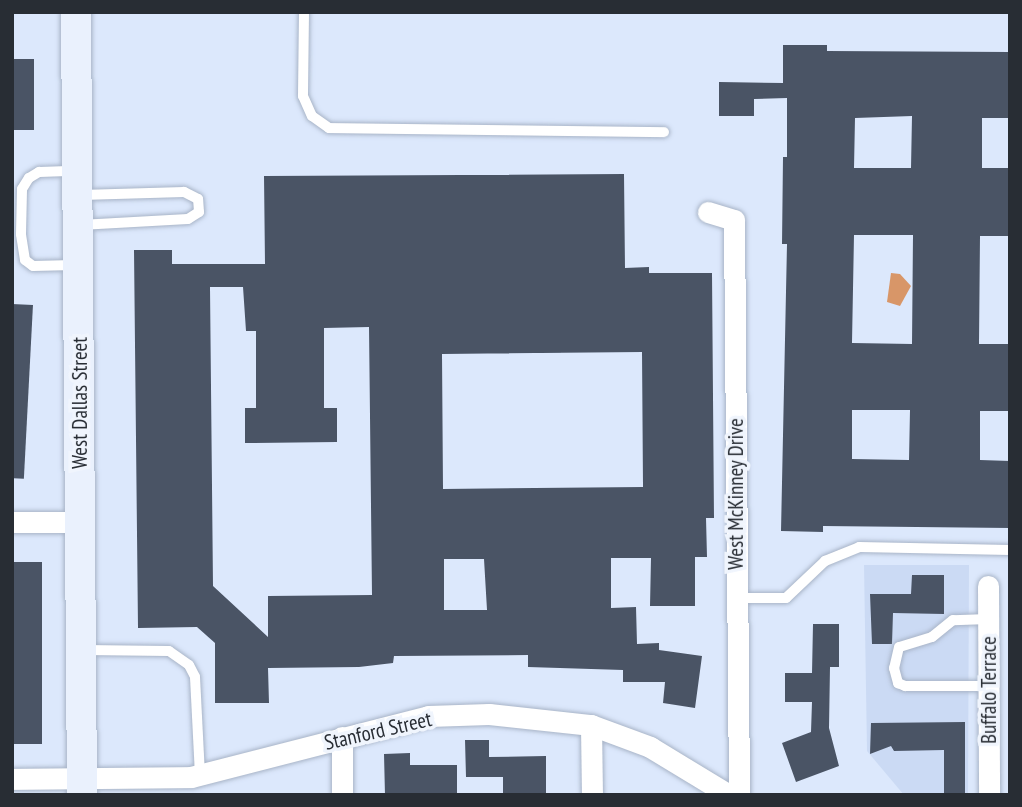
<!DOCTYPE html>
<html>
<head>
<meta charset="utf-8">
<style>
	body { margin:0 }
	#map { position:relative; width:1022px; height:807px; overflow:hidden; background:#dce8fc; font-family:"PT Sans Narrow",sans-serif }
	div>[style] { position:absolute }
	.built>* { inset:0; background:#cbdaf4 }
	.water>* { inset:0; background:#d89668 }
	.building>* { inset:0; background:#4a5465; transform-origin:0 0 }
	.roads { filter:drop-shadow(0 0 2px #a8b4c7) drop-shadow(0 0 2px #a8b4c7) }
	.service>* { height:10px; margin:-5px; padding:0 5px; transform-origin:5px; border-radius:5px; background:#fff }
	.minor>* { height:21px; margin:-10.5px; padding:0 10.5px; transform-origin:10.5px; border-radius:10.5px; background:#fff }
	.secondary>* { height:30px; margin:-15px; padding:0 15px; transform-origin:15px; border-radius:15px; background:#eaf1fd }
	span { translate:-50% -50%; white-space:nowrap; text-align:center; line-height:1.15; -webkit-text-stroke:7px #f0f5fd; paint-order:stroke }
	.street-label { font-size:21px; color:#282d34 }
	.frame { position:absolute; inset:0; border:14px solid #282d34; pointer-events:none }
</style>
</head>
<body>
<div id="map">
	<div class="built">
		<div style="clip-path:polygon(864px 565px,969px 565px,968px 795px,904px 795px,867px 751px)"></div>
	</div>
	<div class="water">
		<div style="clip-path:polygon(891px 273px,900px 274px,911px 286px,900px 306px,887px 302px)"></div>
	</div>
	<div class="building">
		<div style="clip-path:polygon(evenodd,783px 45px,827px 45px,827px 51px,1010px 52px,1010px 118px,982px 118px,982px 168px,1010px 168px,1010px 236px,980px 236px,979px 344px,1010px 344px,1010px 411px,980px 411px,980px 460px,1010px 461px,1010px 528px,823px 526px,823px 532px,781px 531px,787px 244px,782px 244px,783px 157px,787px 157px,787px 98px,754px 99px,754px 116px,719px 116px,719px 82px,783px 83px,783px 45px,912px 116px,911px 168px,854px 168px,855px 118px,912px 116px,783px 45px,854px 235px,913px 235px,912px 344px,852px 343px,854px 235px,783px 45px,852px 410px,910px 410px,909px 460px,852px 459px,852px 410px)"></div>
		<div style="left:12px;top:59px;width:22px;height:71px"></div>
		<div style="clip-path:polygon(evenodd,624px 174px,625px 268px,649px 267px,649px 273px,712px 273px,714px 518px,706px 518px,707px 557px,695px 557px,695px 606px,650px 606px,651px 558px,611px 558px,611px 608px,636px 607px,637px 644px,659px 643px,659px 650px,702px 656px,695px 708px,663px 703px,665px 682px,623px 682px,623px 670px,528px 667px,528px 655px,394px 656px,393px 663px,359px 667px,268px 668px,269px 703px,215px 703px,215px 643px,197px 627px,138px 628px,134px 250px,172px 250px,172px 264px,265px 264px,264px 176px,624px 174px,210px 287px,243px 287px,246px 331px,256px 331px,256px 408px,245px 408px,245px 443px,337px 442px,337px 408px,324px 408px,324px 328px,369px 327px,372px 595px,268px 596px,268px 637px,213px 586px,210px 287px,624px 174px,642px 352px,643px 487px,443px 489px,442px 354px,642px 352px,624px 174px,444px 559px,484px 559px,487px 610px,444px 610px,444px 559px)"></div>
		<div style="left:12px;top:304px;width:21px;height:174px;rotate:3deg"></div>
		<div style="left:42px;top:562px;width:182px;height:30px;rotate:90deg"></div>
		<div style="clip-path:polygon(912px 575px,944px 575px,944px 614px,893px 613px,892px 644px,872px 644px,870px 594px,911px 594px)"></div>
		<div style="clip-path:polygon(813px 624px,839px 624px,839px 667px,830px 667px,829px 728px,839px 766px,796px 782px,782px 743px,811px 732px,812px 702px,785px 702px,785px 673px,812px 673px)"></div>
		<div style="clip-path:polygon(965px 722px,965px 795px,944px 795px,944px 750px,894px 751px,891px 746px,870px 754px,871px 723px)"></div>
		<div style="clip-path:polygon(465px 740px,489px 740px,489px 757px,546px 756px,546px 795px,503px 795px,503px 777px,466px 777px)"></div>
		<div style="clip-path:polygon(410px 753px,410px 765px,457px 765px,457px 795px,385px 795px,384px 754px)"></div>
	</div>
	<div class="roads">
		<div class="service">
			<div style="left:304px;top:12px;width:84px;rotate:90.7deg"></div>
			<div style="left:303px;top:96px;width:22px;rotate:66deg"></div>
			<div style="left:312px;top:116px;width:21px;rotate:35deg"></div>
			<div style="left:329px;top:128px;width:335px;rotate:0.7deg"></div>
			<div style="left:80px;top:225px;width:108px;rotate:-3.2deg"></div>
			<div style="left:188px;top:219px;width:13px;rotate:-32deg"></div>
			<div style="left:199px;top:212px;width:13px;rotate:-94deg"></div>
			<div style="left:198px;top:199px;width:16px;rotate:-153deg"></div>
			<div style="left:184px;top:192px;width:103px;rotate:178.3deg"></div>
			<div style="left:74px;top:265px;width:41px;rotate:178.6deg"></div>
			<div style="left:33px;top:266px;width:10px;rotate:-143deg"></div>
			<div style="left:25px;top:260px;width:26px;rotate:-99deg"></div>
			<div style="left:21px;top:234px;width:45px;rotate:-88.7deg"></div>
			<div style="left:22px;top:189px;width:13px;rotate:-58deg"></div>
			<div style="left:29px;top:178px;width:12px;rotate:-31deg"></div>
			<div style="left:39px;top:172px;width:36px;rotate:-2deg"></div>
			<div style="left:737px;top:598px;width:49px"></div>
			<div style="left:786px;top:598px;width:54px;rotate:-43.5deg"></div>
			<div style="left:825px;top:561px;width:37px;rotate:-22deg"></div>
			<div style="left:859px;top:547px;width:151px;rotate:1.1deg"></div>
			<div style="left:989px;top:619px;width:36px;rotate:178deg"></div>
			<div style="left:953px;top:620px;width:27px;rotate:141deg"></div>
			<div style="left:932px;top:637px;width:34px;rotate:163deg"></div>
			<div style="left:899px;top:647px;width:22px;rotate:103deg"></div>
			<div style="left:894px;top:668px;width:16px;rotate:75deg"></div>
			<div style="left:898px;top:683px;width:8px;rotate:23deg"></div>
			<div style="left:905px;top:686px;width:84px"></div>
			<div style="left:84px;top:650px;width:85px;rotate:0.7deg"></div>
			<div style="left:169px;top:651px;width:24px;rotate:35deg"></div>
			<div style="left:189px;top:665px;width:13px;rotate:63deg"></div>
			<div style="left:195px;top:677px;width:99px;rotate:87.1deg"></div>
		</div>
		<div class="minor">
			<div style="left:708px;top:212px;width:27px;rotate:17deg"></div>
			<div style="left:734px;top:220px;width:575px;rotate:89.5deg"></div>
			<div style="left:12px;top:522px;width:69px"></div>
			<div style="left:988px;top:586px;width:209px;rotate:89.7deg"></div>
			<div style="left:591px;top:725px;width:70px;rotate:89.2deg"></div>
			<div style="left:342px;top:737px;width:58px;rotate:90deg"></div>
			<div style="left:12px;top:779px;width:179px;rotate:-0.6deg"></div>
			<div style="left:191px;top:777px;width:245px;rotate:-14.4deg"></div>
			<div style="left:428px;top:716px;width:61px;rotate:-1.9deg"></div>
			<div style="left:489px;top:714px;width:103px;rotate:6.2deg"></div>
			<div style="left:591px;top:725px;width:63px;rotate:20.4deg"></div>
			<div style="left:650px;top:747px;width:92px;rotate:31.3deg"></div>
		</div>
		<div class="secondary">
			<div style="left:76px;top:12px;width:783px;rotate:89.56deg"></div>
		</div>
	</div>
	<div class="street-label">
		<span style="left:80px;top:403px;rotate:-90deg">West Dallas Street</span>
		<span style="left:736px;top:494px;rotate:-90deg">West McKinney Drive</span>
		<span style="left:989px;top:690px;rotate:-90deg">Buffalo Terrace</span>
		<span style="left:378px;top:731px;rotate:-13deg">Stanford Street</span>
	</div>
	<div class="frame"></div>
</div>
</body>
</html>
